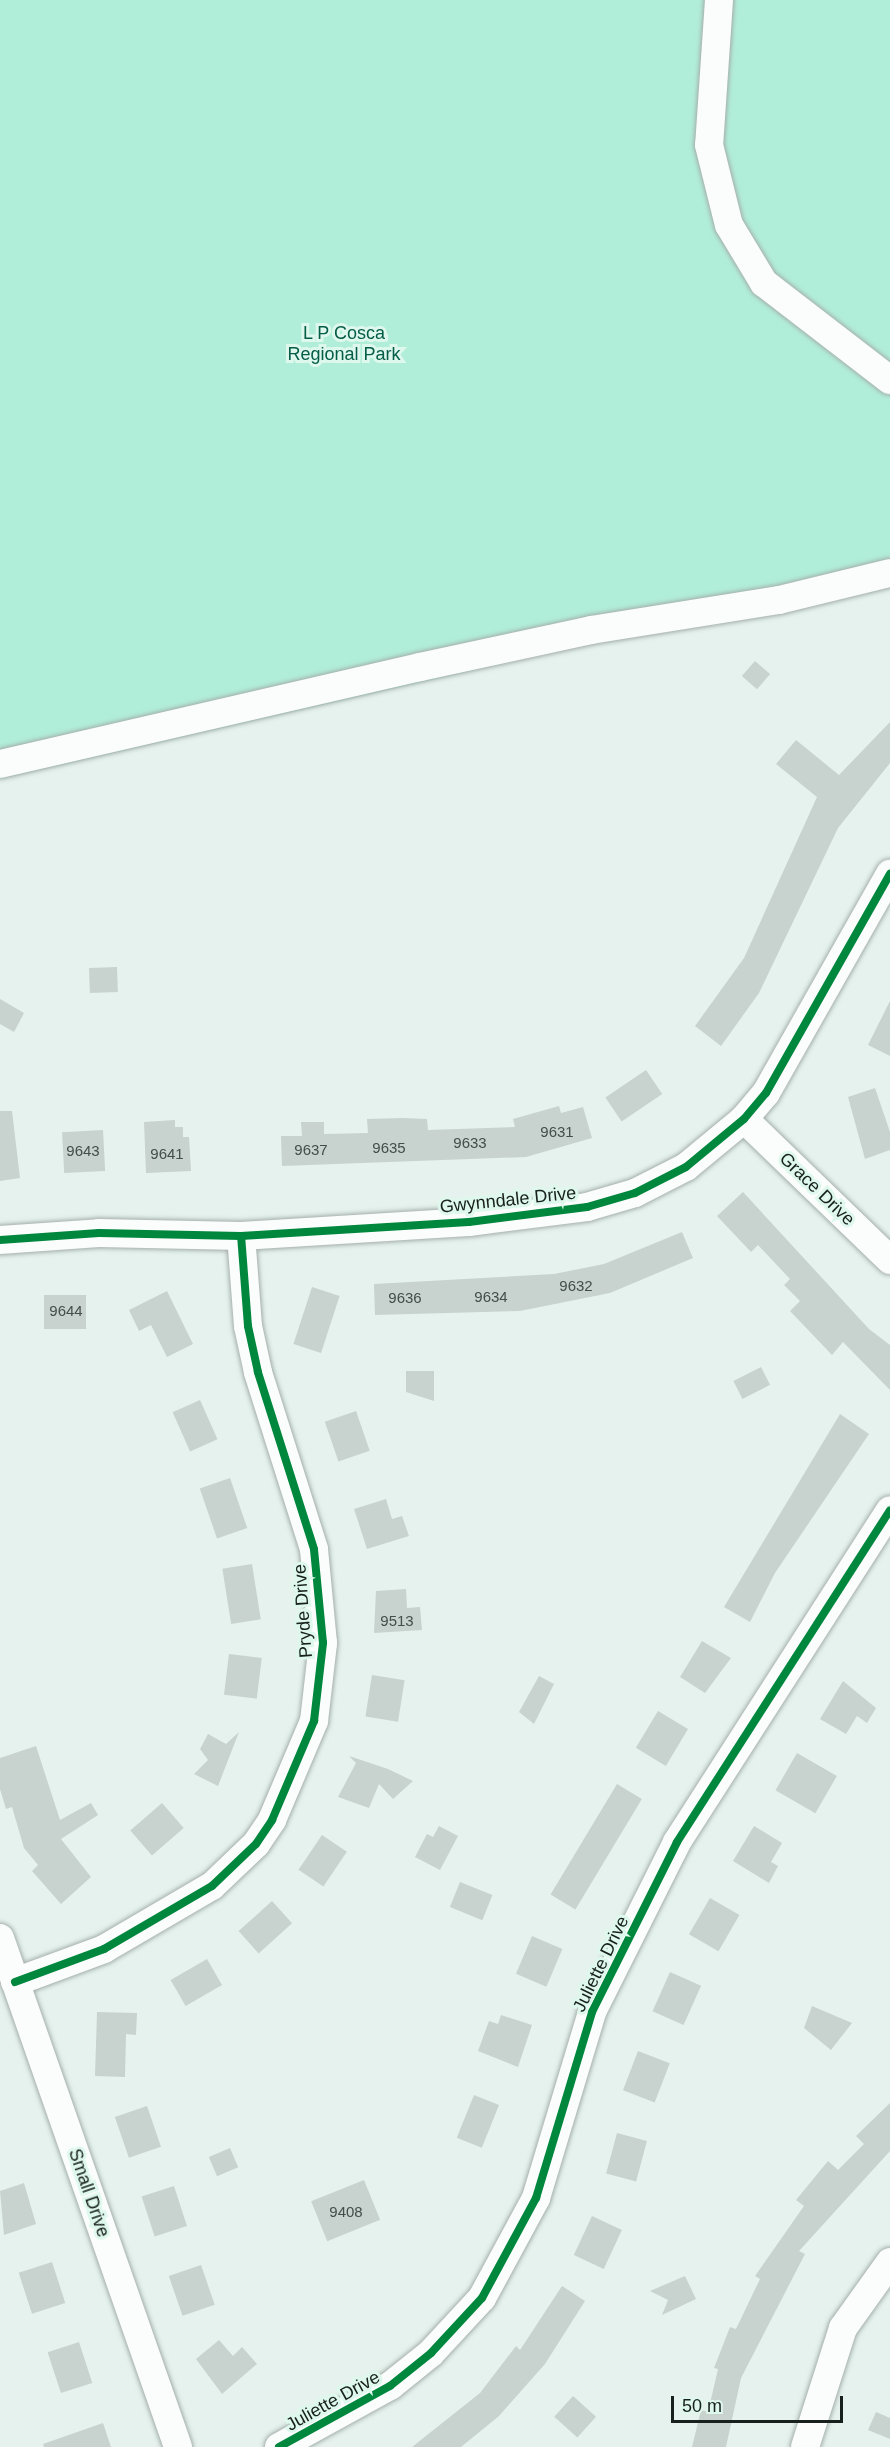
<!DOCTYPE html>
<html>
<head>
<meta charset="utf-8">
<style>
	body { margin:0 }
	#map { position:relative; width:890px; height:2447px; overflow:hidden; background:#e5f2ed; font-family:Helvetica,sans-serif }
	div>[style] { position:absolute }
	.green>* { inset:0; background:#b1eed9 }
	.building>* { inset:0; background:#c8d3cf; transform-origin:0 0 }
	.roads { filter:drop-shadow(0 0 2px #a5afab) drop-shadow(0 0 2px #a5afab) }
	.minor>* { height:28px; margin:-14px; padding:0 14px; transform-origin:14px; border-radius:14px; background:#fbfdfc }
	.cycleway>* { height:8px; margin:-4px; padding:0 4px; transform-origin:4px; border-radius:4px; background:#00873e }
	span { translate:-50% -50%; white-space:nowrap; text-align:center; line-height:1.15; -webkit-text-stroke:6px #dff8ee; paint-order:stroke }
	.number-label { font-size:15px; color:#434d49 }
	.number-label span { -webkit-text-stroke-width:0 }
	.park-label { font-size:18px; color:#045d46 }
	.street-label { font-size:18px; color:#17201c }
	.scale { position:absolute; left:671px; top:2396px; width:172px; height:27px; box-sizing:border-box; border:3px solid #17201c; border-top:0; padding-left:8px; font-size:18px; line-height:21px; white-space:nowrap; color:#17201c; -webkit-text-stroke:4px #dff8ee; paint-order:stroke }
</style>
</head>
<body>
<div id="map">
	<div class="green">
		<div style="clip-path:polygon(0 0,890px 0,890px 575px,0 779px)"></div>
	</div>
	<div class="building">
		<div style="left:755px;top:661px;width:20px;height:20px;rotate:41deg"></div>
		<div style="clip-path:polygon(890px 722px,890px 763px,838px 828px,759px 993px,721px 1046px,695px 1026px,744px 958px,817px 797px,776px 764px,796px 740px,839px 775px)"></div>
		<div style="left:117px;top:967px;width:25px;height:28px;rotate:88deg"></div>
		<div style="clip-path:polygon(0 999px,24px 1013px,14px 1032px,0 1024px)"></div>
		<div style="clip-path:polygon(890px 1001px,890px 1056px,868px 1045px)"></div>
		<div style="left:646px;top:1070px;width:29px;height:49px;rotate:56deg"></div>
		<div style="clip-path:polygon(875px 1088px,890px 1132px,890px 1150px,865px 1159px,848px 1097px)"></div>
		<div style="clip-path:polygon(559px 1106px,561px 1113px,583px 1107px,592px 1138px,526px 1157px,282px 1166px,281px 1136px,302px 1136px,301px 1122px,324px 1122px,324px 1134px,368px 1133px,367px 1119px,403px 1118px,427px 1119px,428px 1130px,515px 1127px,513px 1119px)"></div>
		<div style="clip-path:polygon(0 1111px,12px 1111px,20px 1178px,0 1181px)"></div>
		<div style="clip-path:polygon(175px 1120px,175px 1127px,183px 1127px,183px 1137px,189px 1137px,191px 1171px,146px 1173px,144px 1122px)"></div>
		<div style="left:103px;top:1130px;width:41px;height:41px;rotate:87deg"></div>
		<div style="clip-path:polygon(743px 1192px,869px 1329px,890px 1345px,890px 1390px,843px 1342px,832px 1355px,790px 1311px,800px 1301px,784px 1285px,790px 1279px,758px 1245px,751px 1252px,717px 1216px)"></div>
		<div style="clip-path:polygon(682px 1232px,693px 1258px,610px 1293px,520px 1311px,375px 1315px,374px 1284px,554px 1274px,604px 1264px)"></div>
		<div style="left:312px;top:1287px;width:29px;height:60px;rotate:18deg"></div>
		<div style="clip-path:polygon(167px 1291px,193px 1344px,167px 1357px,151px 1325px,139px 1331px,129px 1310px)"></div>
		<div style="left:44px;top:1295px;width:42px;height:34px"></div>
		<div style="left:761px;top:1367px;width:20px;height:31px;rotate:63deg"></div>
		<div style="clip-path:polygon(406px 1371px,434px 1371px,434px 1401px,406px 1392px)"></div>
		<div style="left:200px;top:1400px;width:43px;height:30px;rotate:66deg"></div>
		<div style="left:356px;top:1411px;width:42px;height:33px;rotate:71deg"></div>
		<div style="clip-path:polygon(840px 1414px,869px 1434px,775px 1573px,750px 1622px,724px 1607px)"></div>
		<div style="left:230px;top:1478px;width:53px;height:32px;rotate:71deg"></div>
		<div style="clip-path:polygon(386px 1499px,392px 1519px,402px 1516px,409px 1536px,367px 1549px,354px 1509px)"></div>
		<div style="left:252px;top:1564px;width:56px;height:30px;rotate:81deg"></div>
		<div style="clip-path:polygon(406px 1589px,407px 1608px,420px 1607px,422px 1630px,374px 1633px,376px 1591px)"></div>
		<div style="clip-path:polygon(702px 1641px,731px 1658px,705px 1693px,680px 1677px)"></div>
		<div style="left:229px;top:1654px;width:33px;height:41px;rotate:7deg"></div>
		<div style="left:372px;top:1675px;width:33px;height:42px;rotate:9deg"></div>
		<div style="clip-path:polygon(539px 1676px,554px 1684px,534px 1724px,519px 1712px)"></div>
		<div style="clip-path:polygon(843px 1681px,876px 1708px,867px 1723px,857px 1716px,846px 1734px,820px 1719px)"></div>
		<div style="left:658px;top:1711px;width:35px;height:43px;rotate:31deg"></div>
		<div style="clip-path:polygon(239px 1732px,218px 1786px,194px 1774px,208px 1760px,200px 1749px,208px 1734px,226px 1744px)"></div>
		<div style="clip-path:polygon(36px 1746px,60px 1820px,91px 1803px,98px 1815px,61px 1839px,91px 1877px,61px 1904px,32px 1871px,38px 1865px,24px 1848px,12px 1807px,6px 1809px,0 1789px,0 1758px)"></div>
		<div style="left:797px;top:1753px;width:46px;height:43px;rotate:30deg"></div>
		<div style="clip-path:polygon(349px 1756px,388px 1769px,413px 1781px,393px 1799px,379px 1784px,369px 1808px,338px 1797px,356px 1763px)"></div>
		<div style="left:617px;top:1784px;width:29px;height:129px;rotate:31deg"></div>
		<div style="left:162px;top:1803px;width:33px;height:42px;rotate:49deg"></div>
		<div style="clip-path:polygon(439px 1826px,458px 1836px,440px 1870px,415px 1857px,427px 1834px,433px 1837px)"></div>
		<div style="clip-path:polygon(754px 1826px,782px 1843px,771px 1862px,778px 1866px,769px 1883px,733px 1861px)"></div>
		<div style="left:322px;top:1835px;width:30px;height:42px;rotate:34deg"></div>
		<div style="left:460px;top:1882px;width:35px;height:27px;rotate:22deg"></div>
		<div style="left:710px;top:1898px;width:34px;height:42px;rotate:30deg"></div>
		<div style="left:272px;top:1901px;width:30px;height:45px;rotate:48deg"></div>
		<div style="left:532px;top:1936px;width:33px;height:41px;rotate:23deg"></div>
		<div style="left:207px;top:1959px;width:30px;height:42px;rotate:60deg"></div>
		<div style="left:670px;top:1972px;width:34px;height:43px;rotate:24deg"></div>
		<div style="clip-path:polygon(812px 2006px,852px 2023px,831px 2050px,804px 2028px)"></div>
		<div style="clip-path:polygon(97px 2012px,137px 2013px,136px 2035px,126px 2034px,125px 2077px,95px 2076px)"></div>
		<div style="clip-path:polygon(501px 2015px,532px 2025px,518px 2067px,478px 2051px,489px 2021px,498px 2024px)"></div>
		<div style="left:638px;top:2051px;width:34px;height:42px;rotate:21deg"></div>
		<div style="left:474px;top:2095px;width:27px;height:46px;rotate:22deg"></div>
		<div style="clip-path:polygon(890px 2103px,890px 2151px,799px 2251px,805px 2254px,741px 2378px,726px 2447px,692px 2447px,701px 2410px,708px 2412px,718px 2369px,714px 2368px,730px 2327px,736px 2329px,760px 2279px,755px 2276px,804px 2206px,796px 2200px,828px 2161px,838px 2170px,864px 2144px,856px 2136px)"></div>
		<div style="left:147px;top:2106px;width:43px;height:34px;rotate:71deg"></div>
		<div style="left:617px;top:2133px;width:31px;height:42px;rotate:15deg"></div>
		<div style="left:230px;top:2148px;width:21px;height:23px;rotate:67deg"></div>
		<div style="left:364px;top:2180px;width:43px;height:57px;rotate:68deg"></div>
		<div style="clip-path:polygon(24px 2183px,36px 2224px,4px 2235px,0 2191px)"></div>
		<div style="left:174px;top:2186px;width:42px;height:34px;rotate:72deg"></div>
		<div style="left:592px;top:2216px;width:33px;height:43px;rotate:25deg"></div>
		<div style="left:52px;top:2262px;width:43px;height:35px;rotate:72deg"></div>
		<div style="left:201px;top:2265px;width:42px;height:34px;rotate:71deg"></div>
		<div style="clip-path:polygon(685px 2276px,696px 2299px,662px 2315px,668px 2300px,650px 2291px)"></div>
		<div style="clip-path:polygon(562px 2286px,585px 2301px,545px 2364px,499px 2416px,461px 2447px,412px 2447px,480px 2393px,516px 2346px,520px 2350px)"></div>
		<div style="clip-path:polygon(219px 2340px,233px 2356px,242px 2347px,257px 2364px,222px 2394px,196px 2359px)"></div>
		<div style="left:79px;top:2342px;width:43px;height:33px;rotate:72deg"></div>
		<div style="left:573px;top:2396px;width:31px;height:28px;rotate:42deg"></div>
		<div style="clip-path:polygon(876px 2412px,890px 2418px,890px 2439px,868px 2430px)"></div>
		<div style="clip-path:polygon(103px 2423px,111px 2447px,44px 2447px,43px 2444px)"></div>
	</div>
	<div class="roads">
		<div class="minor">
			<div style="left:719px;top:0;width:145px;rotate:93.9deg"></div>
			<div style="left:709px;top:145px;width:82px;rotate:76deg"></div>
			<div style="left:729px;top:225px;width:68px;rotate:58.9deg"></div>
			<div style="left:764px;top:283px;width:159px;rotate:37.6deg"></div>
			<div style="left:0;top:764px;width:431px;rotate:-13deg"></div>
			<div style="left:420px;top:667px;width:175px;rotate:-12.2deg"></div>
			<div style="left:591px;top:630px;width:190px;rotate:-9.1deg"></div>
			<div style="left:779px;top:600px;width:114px;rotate:-13.7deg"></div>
			<div style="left:744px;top:1119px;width:203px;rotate:44deg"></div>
			<div style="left:0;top:1240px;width:99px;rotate:-4deg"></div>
			<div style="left:99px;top:1233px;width:142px;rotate:1.2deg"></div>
			<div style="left:241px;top:1236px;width:228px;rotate:-3.5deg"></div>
			<div style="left:469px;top:1222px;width:119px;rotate:-7.2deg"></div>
			<div style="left:587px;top:1207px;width:50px;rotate:-16.3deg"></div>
			<div style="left:635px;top:1193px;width:57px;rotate:-27deg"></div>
			<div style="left:686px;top:1167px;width:75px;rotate:-39.6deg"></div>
			<div style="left:744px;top:1119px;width:34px;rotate:-50deg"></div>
			<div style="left:766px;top:1093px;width:252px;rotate:-60.5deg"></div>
			<div style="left:0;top:1938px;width:539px;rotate:70.72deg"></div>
			<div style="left:15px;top:1982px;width:95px;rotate:-20.3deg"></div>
			<div style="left:104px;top:1949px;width:125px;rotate:-30.3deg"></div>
			<div style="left:212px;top:1886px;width:61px;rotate:-43.7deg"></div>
			<div style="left:256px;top:1844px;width:29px;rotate:-56deg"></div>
			<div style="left:272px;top:1820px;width:108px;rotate:-67deg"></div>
			<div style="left:314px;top:1721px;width:79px;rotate:-83.4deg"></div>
			<div style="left:323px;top:1643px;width:94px;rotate:-95.5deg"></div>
			<div style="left:314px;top:1549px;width:186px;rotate:-107.6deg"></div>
			<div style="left:258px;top:1372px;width:47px;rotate:-102.3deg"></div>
			<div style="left:248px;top:1326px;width:90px;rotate:-94.4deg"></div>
			<div style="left:279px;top:2447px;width:127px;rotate:-28.8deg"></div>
			<div style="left:390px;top:2386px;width:53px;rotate:-38.8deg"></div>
			<div style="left:431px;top:2353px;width:75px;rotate:-47.2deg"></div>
			<div style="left:482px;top:2298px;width:114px;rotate:-61.6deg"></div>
			<div style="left:536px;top:2198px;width:194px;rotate:-73.2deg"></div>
			<div style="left:592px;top:2012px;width:190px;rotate:-63.4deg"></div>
			<div style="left:677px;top:1842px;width:394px;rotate:-57.3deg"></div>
			<div style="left:805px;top:2447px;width:125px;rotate:-72.3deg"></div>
			<div style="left:843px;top:2328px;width:81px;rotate:-54.5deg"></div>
		</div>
	</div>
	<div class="cycleway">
		<div style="left:0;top:1240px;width:99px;rotate:-4deg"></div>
		<div style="left:99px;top:1233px;width:142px;rotate:1.2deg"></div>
		<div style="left:241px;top:1236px;width:228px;rotate:-3.5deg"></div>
		<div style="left:469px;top:1222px;width:119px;rotate:-7.2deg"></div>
		<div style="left:587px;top:1207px;width:50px;rotate:-16.3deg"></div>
		<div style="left:635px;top:1193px;width:57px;rotate:-27deg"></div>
		<div style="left:686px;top:1167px;width:75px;rotate:-39.6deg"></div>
		<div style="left:744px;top:1119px;width:34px;rotate:-50deg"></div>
		<div style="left:766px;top:1093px;width:252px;rotate:-60.5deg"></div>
		<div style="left:15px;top:1982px;width:95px;rotate:-20.3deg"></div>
		<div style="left:104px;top:1949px;width:125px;rotate:-30.3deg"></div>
		<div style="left:212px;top:1886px;width:61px;rotate:-43.7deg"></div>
		<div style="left:256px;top:1844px;width:29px;rotate:-56deg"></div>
		<div style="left:272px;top:1820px;width:108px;rotate:-67deg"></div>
		<div style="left:314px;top:1721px;width:79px;rotate:-83.4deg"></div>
		<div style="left:323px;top:1643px;width:94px;rotate:-95.5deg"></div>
		<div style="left:314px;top:1549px;width:186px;rotate:-107.6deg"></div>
		<div style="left:258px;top:1372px;width:47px;rotate:-102.3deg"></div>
		<div style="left:248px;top:1326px;width:90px;rotate:-94.4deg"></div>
		<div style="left:279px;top:2447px;width:127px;rotate:-28.8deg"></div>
		<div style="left:390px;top:2386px;width:53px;rotate:-38.8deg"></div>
		<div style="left:431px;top:2353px;width:75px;rotate:-47.2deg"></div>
		<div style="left:482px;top:2298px;width:114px;rotate:-61.6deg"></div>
		<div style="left:536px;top:2198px;width:194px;rotate:-73.2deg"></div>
		<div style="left:592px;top:2012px;width:190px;rotate:-63.4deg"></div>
		<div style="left:677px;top:1842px;width:394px;rotate:-57.3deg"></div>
	</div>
	<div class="number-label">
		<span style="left:557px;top:1132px">9631</span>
		<span style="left:470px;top:1143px">9633</span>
		<span style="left:389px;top:1148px">9635</span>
		<span style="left:311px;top:1150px">9637</span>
		<span style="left:83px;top:1151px">9643</span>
		<span style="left:167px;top:1154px">9641</span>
		<span style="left:576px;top:1286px">9632</span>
		<span style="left:491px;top:1297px">9634</span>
		<span style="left:405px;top:1298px">9636</span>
		<span style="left:66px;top:1311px">9644</span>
		<span style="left:397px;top:1621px">9513</span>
		<span style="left:346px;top:2212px">9408</span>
	</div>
	<div class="park-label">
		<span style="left:344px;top:344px">L P Cosca<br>Regional Park</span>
	</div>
	<div class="street-label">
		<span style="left:817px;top:1189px;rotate:44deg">Grace Drive</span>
		<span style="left:508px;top:1200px;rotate:-6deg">Gwynndale Drive</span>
		<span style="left:303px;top:1611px;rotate:-94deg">Pryde Drive</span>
		<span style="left:601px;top:1964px;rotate:-64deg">Juliette Drive</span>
		<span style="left:89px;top:2193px;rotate:71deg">Small Drive</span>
		<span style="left:333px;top:2401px;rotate:-29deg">Juliette Drive</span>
	</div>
	<div class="scale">50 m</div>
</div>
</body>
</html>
